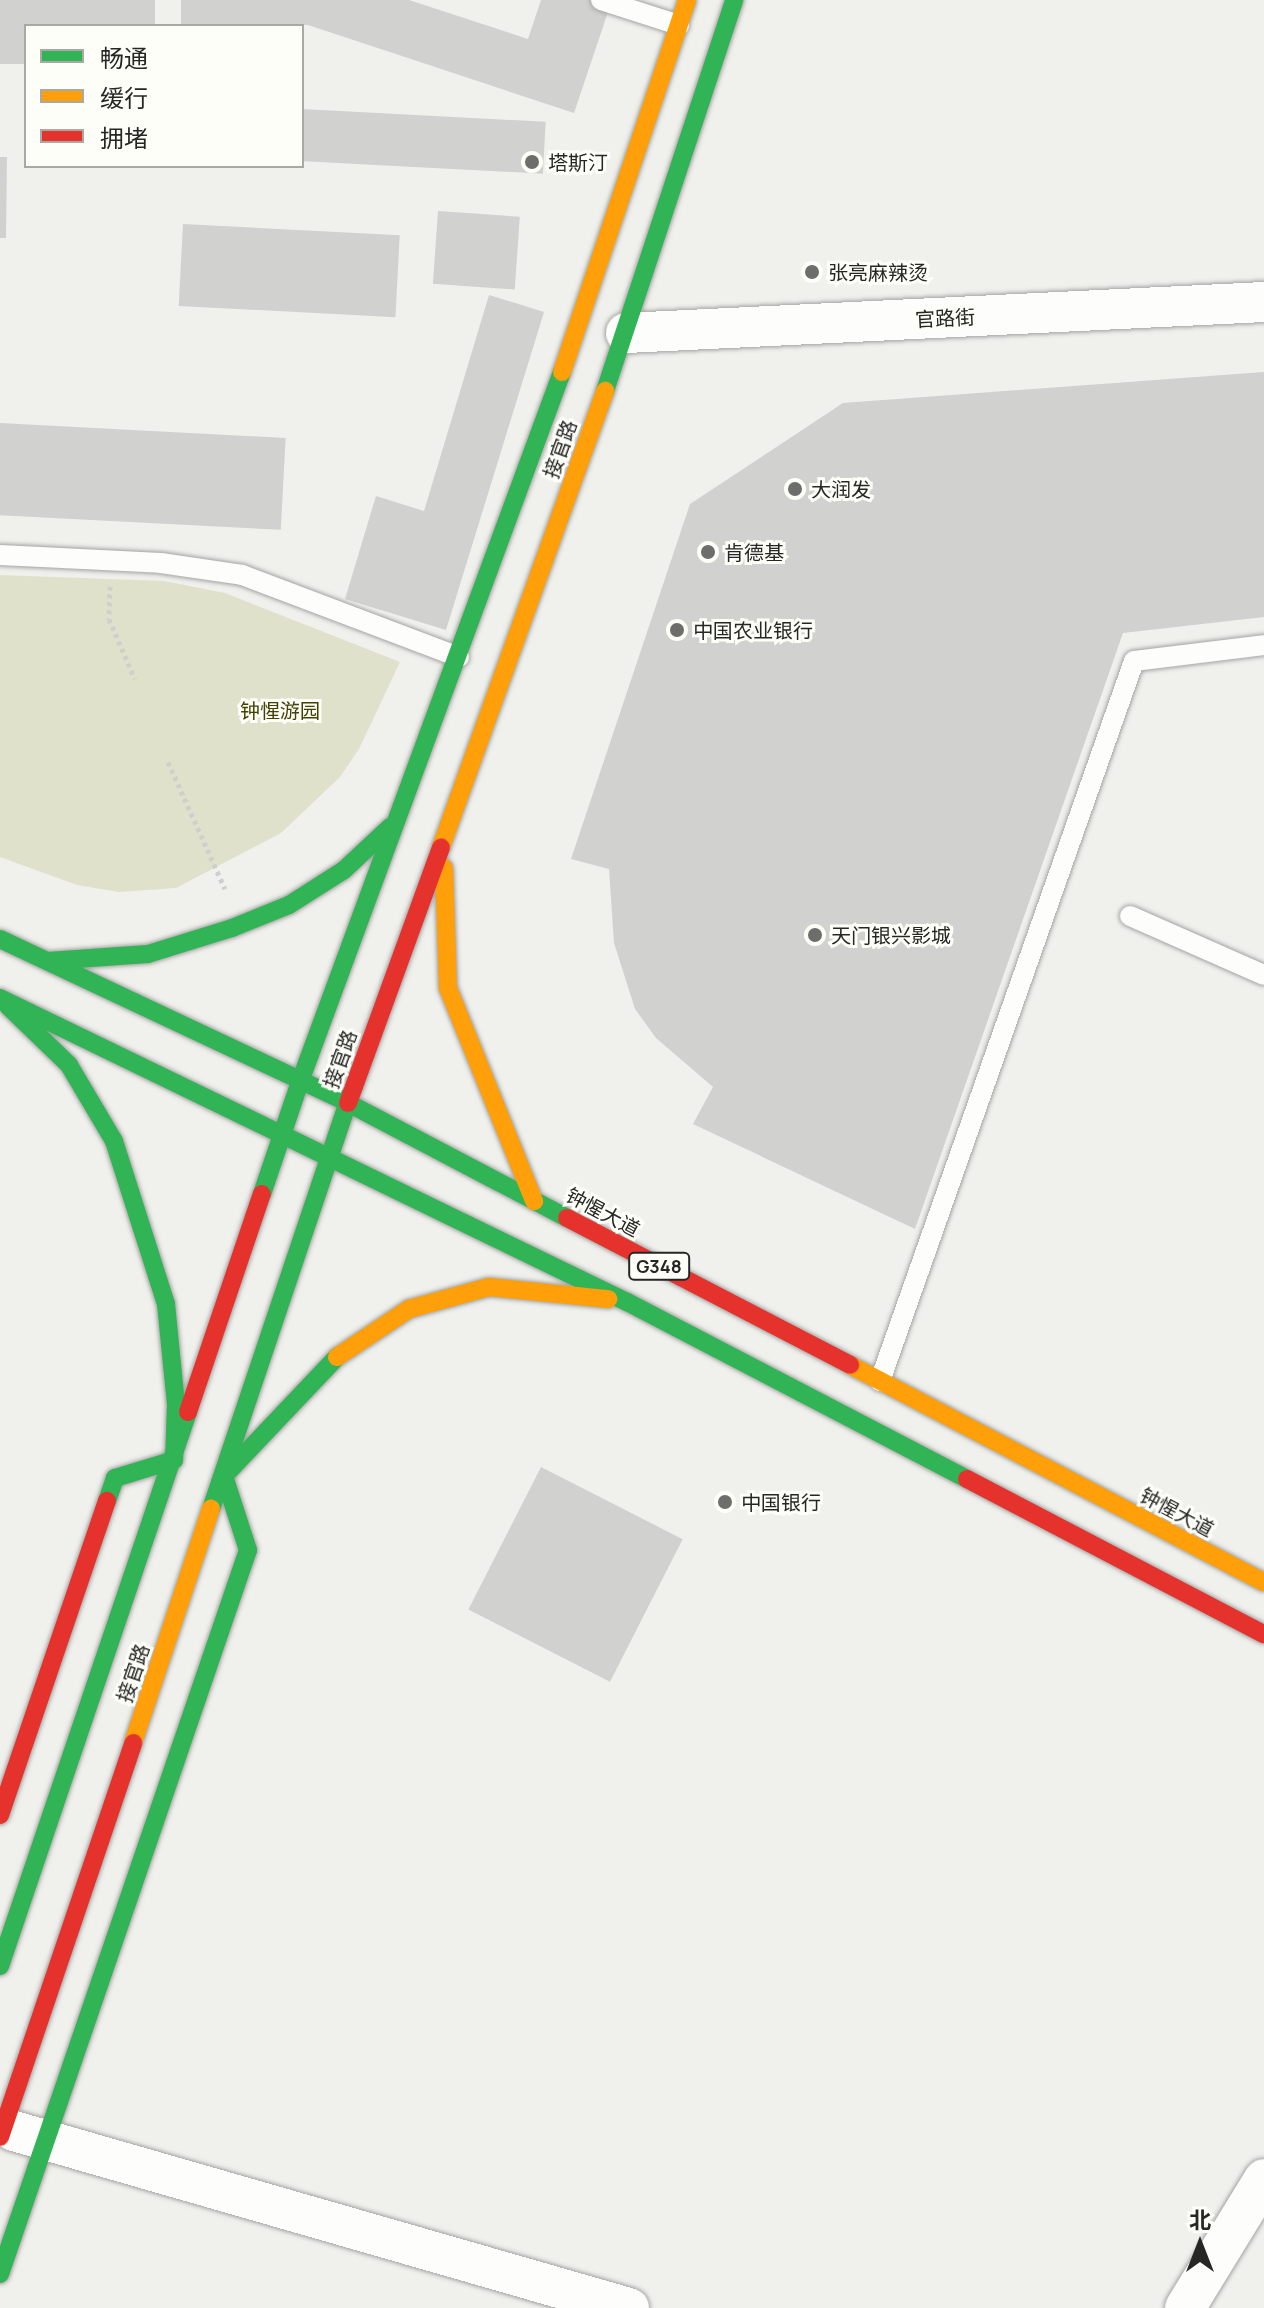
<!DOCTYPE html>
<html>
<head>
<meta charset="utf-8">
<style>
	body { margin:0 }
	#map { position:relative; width:1264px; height:2308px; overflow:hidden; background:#f0f0ed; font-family:Manrope,"Noto Sans SC",sans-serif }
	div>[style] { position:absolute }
	.green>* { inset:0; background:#e0e1cb }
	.building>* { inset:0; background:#d1d1cf; transform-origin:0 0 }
	.path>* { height:5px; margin-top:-2.5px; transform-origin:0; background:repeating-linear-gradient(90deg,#cfd0ce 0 4px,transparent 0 8px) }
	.roads { filter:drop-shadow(0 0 2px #a4a4a2) drop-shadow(0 0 2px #a4a4a2) }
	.lane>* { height:20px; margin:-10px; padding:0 10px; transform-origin:10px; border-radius:10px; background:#fdfdfc }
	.street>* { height:40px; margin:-20px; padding:0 20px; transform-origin:20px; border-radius:20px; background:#fdfdfc }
	.fast>* { height:18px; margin:-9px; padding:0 9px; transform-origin:9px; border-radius:9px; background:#30b455 }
	.slow>* { height:18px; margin:-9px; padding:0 9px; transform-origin:9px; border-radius:9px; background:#ff9f0a }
	.jam>* { height:18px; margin:-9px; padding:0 9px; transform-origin:9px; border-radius:9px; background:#e5322d }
	.dots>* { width:22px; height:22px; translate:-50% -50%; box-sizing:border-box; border:4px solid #fefef9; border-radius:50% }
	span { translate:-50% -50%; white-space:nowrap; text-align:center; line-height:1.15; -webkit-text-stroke:6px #fefef9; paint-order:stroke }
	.shield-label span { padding:2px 6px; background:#fefef9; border:2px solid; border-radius:6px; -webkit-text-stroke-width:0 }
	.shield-label { font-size:18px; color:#262725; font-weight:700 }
	.poi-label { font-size:20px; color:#262725 }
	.left { translate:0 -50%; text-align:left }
	.street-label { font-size:20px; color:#262725 }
	.park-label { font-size:20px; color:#424204 }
	.legend { position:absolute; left:24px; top:24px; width:280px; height:144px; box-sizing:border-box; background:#fefef9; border:2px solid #a8a8a4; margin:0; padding:10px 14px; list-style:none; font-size:24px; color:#262725 }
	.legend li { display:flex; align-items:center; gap:16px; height:40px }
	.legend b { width:40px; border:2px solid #a8a8a4 }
	.north { position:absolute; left:1160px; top:2204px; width:80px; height:80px; -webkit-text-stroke:6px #fefef9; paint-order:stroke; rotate:0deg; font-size:22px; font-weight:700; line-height:32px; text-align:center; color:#262725 }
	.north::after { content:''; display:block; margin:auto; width:28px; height:36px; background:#262725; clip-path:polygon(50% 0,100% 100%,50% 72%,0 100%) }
</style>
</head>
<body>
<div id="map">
	<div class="green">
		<div style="clip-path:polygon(0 575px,164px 581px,225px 593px,400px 662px,359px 749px,340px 777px,281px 833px,176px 888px,119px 892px,77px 885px,0 857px)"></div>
	</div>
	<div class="building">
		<div style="clip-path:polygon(0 0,155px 0,155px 26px,26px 26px,26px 64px,0 64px)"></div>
		<div style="clip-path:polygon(181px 0,409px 0,528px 39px,541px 0,612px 0,574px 113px,308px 25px,181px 24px)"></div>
		<div style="left:302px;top:109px;width:244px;height:52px;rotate:3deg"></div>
		<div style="clip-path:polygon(0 157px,7px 157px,6px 238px,0 238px)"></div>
		<div style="left:438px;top:211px;width:82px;height:73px;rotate:4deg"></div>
		<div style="left:183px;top:224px;width:217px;height:82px;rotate:3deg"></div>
		<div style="clip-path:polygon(489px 295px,544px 312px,446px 630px,345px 599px,376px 496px,424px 511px)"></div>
		<div style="clip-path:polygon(1264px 372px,1264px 617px,1123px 633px,915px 1229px,693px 1124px,713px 1087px,656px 1038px,635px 1009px,614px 943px,609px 869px,571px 859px,690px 504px,843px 403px)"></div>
		<div style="left:0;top:423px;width:286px;height:92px;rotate:3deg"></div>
		<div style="left:541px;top:1467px;width:159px;height:160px;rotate:27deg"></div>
	</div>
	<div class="path">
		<div style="left:110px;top:586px;width:33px;rotate:92deg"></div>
		<div style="left:109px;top:619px;width:65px;rotate:66.6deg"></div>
		<div style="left:168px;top:762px;width:139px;rotate:65.8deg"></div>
	</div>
	<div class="roads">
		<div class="lane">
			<div style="left:601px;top:0;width:82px;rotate:17.8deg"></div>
			<div style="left:0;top:555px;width:161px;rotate:2.8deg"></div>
			<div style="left:161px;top:563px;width:82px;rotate:8.4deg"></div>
			<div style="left:242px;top:575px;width:232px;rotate:20.7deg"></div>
			<div style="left:1130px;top:916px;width:146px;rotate:23.8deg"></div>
			<div style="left:880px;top:1381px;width:763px;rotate:-70.57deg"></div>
			<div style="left:1134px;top:661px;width:131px;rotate:-7deg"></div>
		</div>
		<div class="street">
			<div style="left:626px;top:333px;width:639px;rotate:-2.78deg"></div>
			<div style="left:14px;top:2131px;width:640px;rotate:16.06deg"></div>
			<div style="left:1185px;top:2308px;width:151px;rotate:-58.5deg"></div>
		</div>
		<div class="fast">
			<div style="left:605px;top:391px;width:412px;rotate:-71.7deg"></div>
			<div style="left:0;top:939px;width:385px;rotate:25.2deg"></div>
			<div style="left:348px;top:1103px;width:247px;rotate:27.7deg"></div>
			<div style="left:48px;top:961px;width:100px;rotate:-4deg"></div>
			<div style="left:148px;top:954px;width:88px;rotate:-17.2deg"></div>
			<div style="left:232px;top:928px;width:61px;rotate:-22deg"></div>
			<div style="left:289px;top:905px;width:65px;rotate:-32.5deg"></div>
			<div style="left:344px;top:870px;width:63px;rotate:-43.1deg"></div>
			<div style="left:0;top:998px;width:697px;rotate:25.87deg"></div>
			<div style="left:627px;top:1302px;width:383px;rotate:27.5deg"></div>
			<div style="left:8px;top:1006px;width:85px;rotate:44deg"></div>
			<div style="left:69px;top:1065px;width:88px;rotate:59.4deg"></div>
			<div style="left:114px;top:1141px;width:171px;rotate:72.3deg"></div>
			<div style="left:166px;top:1304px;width:100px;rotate:84.3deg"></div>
			<div style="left:176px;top:1404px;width:56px;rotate:92deg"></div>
			<div style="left:174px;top:1460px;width:62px;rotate:163deg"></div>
			<div style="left:115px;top:1478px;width:24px;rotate:109deg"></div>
			<div style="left:301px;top:1079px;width:754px;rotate:-69.74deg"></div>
			<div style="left:262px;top:1194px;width:121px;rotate:-71.3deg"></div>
			<div style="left:211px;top:1509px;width:428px;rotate:-71.4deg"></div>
			<div style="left:0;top:1966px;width:585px;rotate:-71.26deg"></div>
			<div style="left:0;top:2274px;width:765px;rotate:-71.09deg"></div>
			<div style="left:248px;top:1550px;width:78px;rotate:-108deg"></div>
			<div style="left:224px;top:1476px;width:164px;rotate:-46.5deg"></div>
		</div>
		<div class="slow">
			<div style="left:562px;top:372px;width:392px;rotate:-71.4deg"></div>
			<div style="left:441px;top:847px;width:485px;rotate:-70.2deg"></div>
			<div style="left:444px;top:868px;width:120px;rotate:88.1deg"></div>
			<div style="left:448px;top:988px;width:230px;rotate:68deg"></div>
			<div style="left:337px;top:1357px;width:87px;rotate:-33.7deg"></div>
			<div style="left:409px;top:1309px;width:83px;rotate:-15.4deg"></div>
			<div style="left:489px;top:1287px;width:120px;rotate:5.8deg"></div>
			<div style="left:850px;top:1365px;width:467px;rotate:27.7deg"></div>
			<div style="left:133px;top:1743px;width:247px;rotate:-71.6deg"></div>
		</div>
		<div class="jam">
			<div style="left:348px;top:1103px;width:272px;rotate:-70deg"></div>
			<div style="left:567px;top:1218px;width:319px;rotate:27.4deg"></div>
			<div style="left:188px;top:1412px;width:230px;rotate:-71.3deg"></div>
			<div style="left:967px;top:1479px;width:335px;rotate:27.6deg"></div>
			<div style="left:0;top:1815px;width:332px;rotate:-71.2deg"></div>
			<div style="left:0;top:2137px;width:416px;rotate:-71.3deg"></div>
		</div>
	</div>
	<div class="dots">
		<div style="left:532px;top:162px;background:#6d6d6b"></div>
		<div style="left:812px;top:272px;background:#6d6d6b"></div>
		<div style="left:795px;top:489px;background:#6d6d6b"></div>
		<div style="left:708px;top:552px;background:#6d6d6b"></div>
		<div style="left:677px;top:630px;background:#6d6d6b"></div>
		<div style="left:815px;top:935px;background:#6d6d6b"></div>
		<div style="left:725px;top:1502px;background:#6d6d6b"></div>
	</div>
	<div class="shield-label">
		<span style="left:659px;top:1266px">G348</span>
	</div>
	<div class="poi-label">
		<span class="left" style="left:548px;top:162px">塔斯汀</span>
		<span class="left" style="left:828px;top:272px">张亮麻辣烫</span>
		<span class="left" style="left:811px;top:489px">大润发</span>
		<span class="left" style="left:724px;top:552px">肯德基</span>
		<span class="left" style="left:693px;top:630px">中国农业银行</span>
		<span class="left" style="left:831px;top:935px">天门银兴影城</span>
		<span class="left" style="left:741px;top:1502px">中国银行</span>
	</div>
	<div class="street-label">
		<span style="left:945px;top:318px;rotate:-3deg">官路街</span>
		<span style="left:560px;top:449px;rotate:-70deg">接官路</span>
		<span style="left:340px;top:1059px;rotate:-70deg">接官路</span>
		<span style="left:603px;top:1212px;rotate:28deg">钟惺大道</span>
		<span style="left:1177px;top:1512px;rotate:28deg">钟惺大道</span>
		<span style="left:133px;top:1673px;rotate:-71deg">接官路</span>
	</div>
	<div class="park-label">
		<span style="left:280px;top:710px">钟惺游园</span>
	</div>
	<ul class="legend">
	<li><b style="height:10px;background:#30b455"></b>畅通</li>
	<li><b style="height:10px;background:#ff9f0a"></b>缓行</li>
	<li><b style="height:10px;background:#e5322d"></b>拥堵</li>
	</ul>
	<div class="north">北</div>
</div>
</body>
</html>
